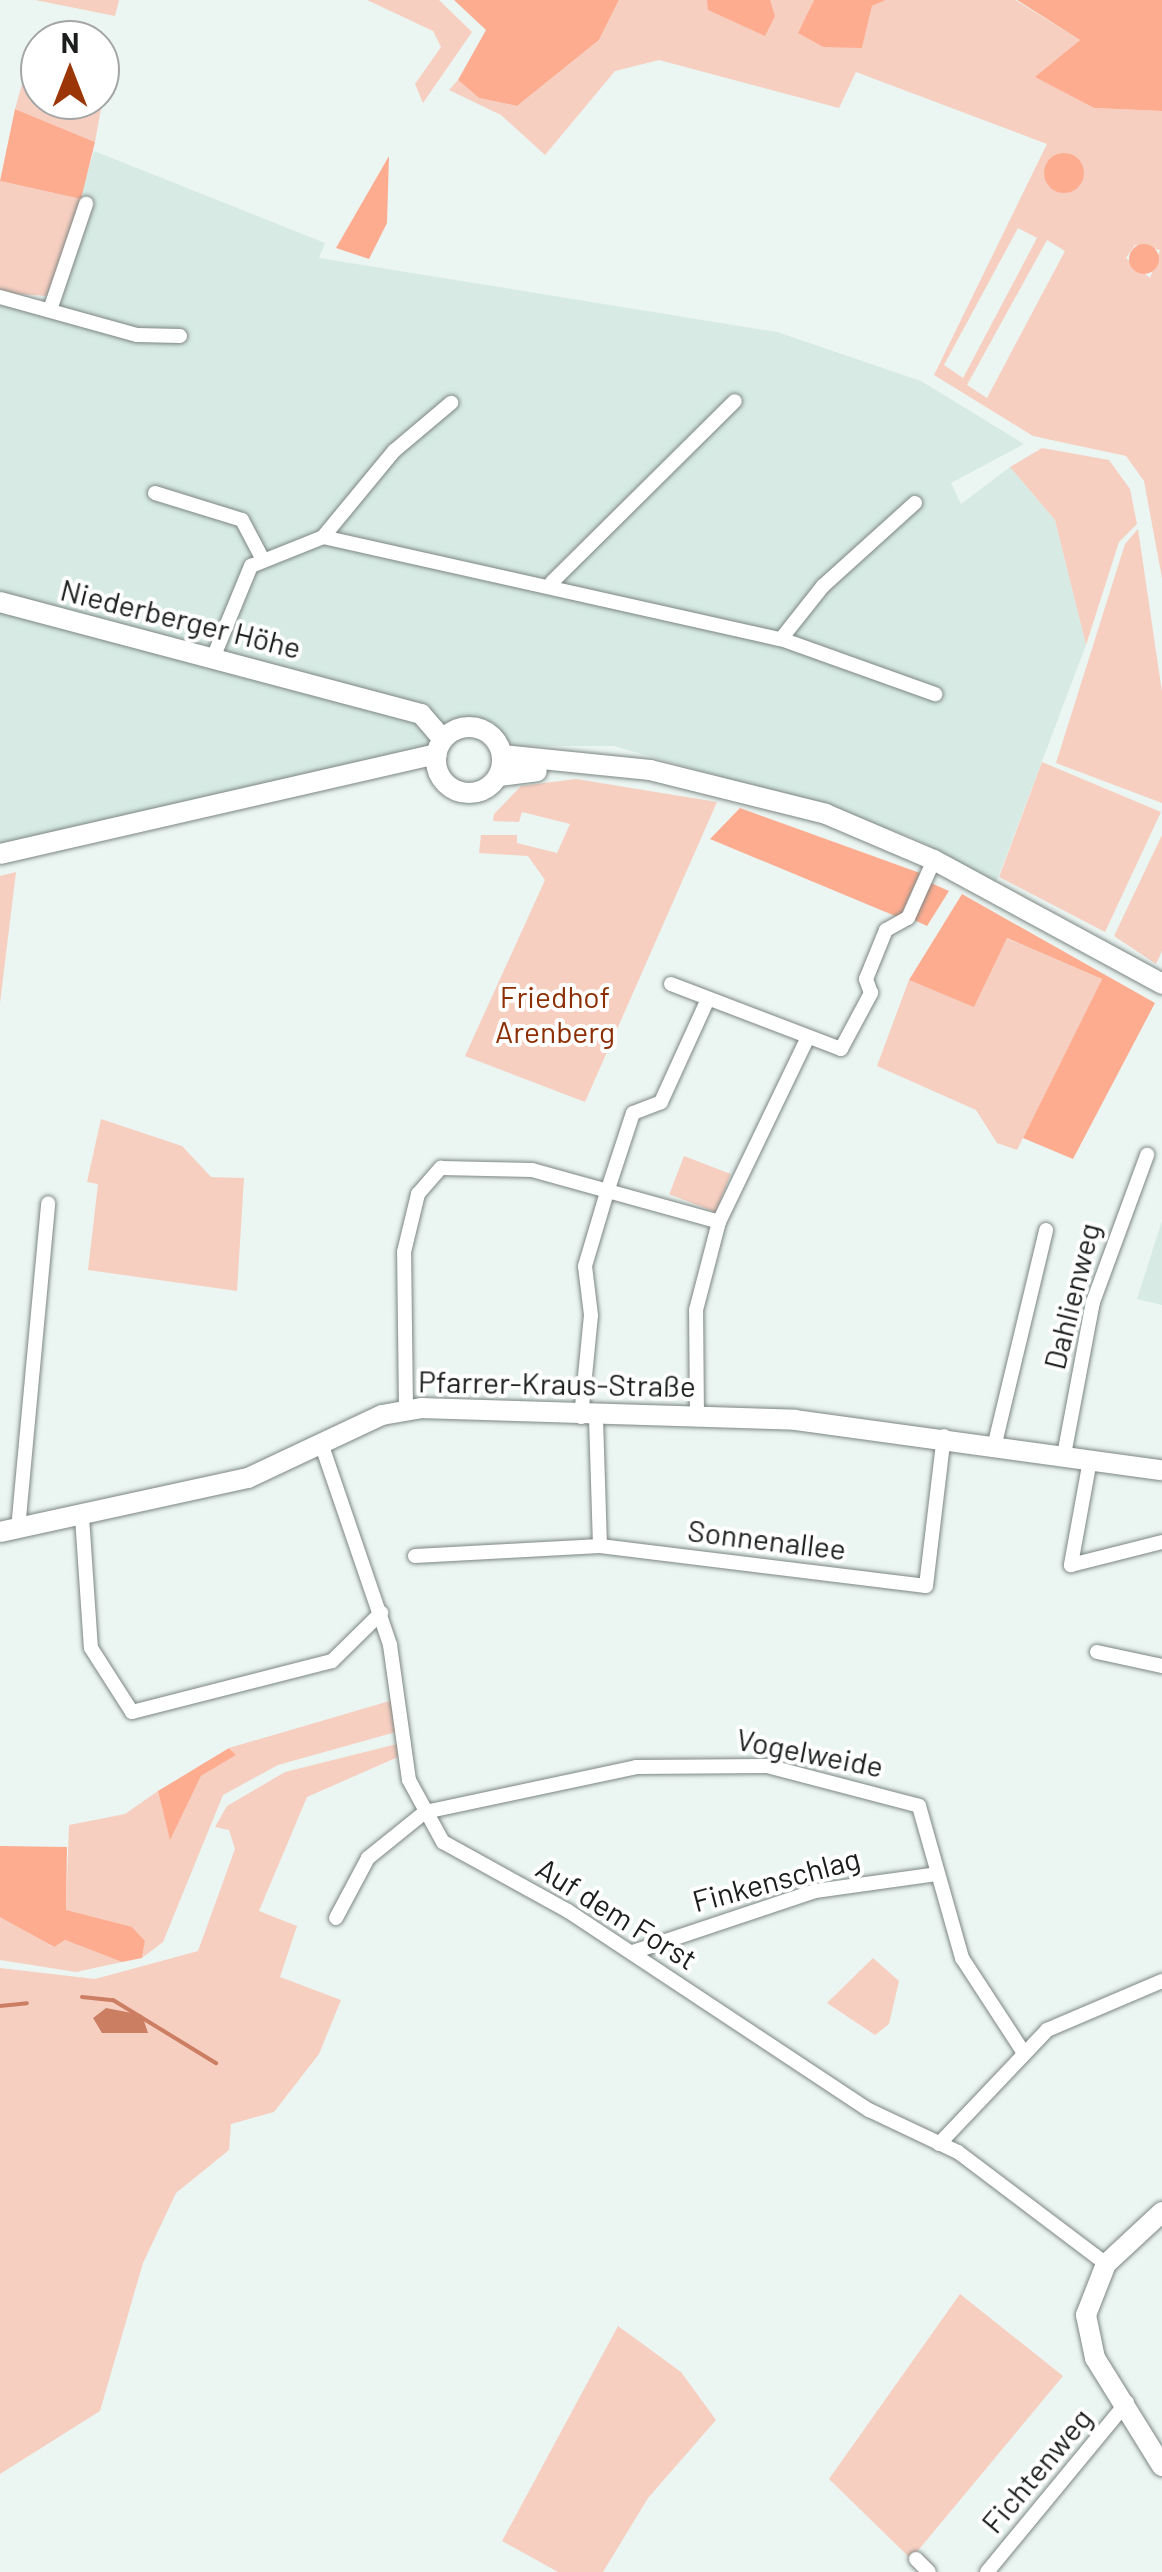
<!DOCTYPE html>
<html>
<head>
<meta charset="utf-8">
<style>
	body { margin:0 }
	#map { position:relative; width:1162px; height:2572px; overflow:hidden; background:#ebf5f2; font-family:Barlow,sans-serif }
	div>[style] { position:absolute }
	.built>* { inset:0; background:#d7eae4 }
	.green>* { inset:0; background:#f7cfc1; transform-origin:0 0 }
	.forest>* { inset:0; background:#feac90 }
	.round { border-radius:50% }
	.water>* { inset:0; background:#cc7e63 }
	.stream>* { height:4px; margin:-2px; padding:0 2px; transform-origin:2px; border-radius:2px; background:#cc7e63 }
	.roads { filter:drop-shadow(0 0 2px #7d8683) drop-shadow(0 0 2px #7d8683) }
	.street>* { height:14px; margin:-7px; padding:0 7px; transform-origin:7px; border-radius:7px; background:#fff }
	.secondary>* { height:20px; margin:-10px; padding:0 10px; transform-origin:10px; border-radius:10px; background:#fff }
	.secondary>.ring { margin:-10px; padding:0; box-sizing:content-box; background:none; border:20px solid #fff; border-radius:50% }
	span { translate:-50% -50%; white-space:nowrap; text-align:center; line-height:1.15; -webkit-text-stroke:8px #fff; paint-order:stroke }
	.street-label { font-size:30px; color:#1b1e1d }
	.park-label { font-size:30px; color:#8d2f05 }
	.north { position:absolute; left:20px; top:20px; width:100px; height:100px; box-sizing:border-box; background:#fff; border:2px solid #a4a5a5; border-radius:50%; rotate:0deg; font-size:28px; font-weight:700; line-height:40px; text-align:center; color:#1b1e1d }
	.north::after { content:''; display:block; margin:auto; width:35px; height:45px; background:#9b3608; clip-path:polygon(50% 0,100% 100%,50% 72%,0 100%) }
</style>
</head>
<body>
<div id="map">
	<div class="built">
		<div style="clip-path:polygon(94px 151px,325px 243px,319px 258px,777px 332px,921px 381px,1024px 444px,951px 483px,961px 504px,1010px 467px,1055px 520px,1086px 645px,996px 883px,916px 839px,830px 808px,614px 746px,515px 746px,476px 719px,446px 729px,429px 754px,0 845px,0 305px,47px 308px)"></div>
		<div style="clip-path:polygon(1162px 1221px,1162px 1305px,1137px 1299px)"></div>
	</div>
	<div class="green">
		<div style="clip-path:polygon(35px 0,119px 0,115px 16px)"></div>
		<div style="clip-path:polygon(367px 0,439px 0,472px 32px,423px 103px,415px 84px,441px 47px,433px 31px)"></div>
		<div style="clip-path:polygon(evenodd,619px 0,814px 0,799px 33px,823px 47px,862px 47px,872px 6px,886px 0,1015px 0,1080px 40px,1036px 77px,1094px 108px,1162px 111px,1162px 578px,1144px 481px,1126px 456px,1033px 436px,934px 375px,1047px 144px,856px 72px,839px 108px,659px 60px,615px 71px,545px 155px,501px 115px,449px 90px,458px 80px,479px 98px,517px 106px,599px 40px,619px 0,1018px 228px,1037px 238px,963px 378px,944px 365px,1018px 228px,619px 0,1047px 240px,1065px 251px,987px 398px,967px 385px,1047px 240px,619px 0,1135px 245px,1160px 250px,1150px 278px,1126px 258px,1135px 245px)"></div>
		<div style="clip-path:polygon(35px 38px,45px 40px,40px 100px,100px 100px,100px 51px,111px 53px,95px 142px,15px 109px)"></div>
		<div style="clip-path:polygon(0 181px,81px 199px,48px 296px,0 293px)"></div>
		<div style="clip-path:polygon(1042px 448px,1109px 460px,1130px 489px,1137px 524px,1119px 542px,1086px 645px,1055px 520px,1010px 467px)"></div>
		<div style="clip-path:polygon(1138px 529px,1162px 692px,1162px 803px,1056px 763px,1125px 544px)"></div>
		<div style="clip-path:polygon(1042px 762px,1161px 812px,1105px 932px,999px 877px)"></div>
		<div style="clip-path:polygon(576px 779px,717px 802px,585px 1102px,465px 1056px,545px 880px,528px 856px,479px 853px,481px 835px,517px 835px,517px 843px,557px 853px,570px 824px,522px 812px,519px 822px,493px 821px,494px 814px,521px 786px)"></div>
		<div style="clip-path:polygon(1162px 835px,1162px 951px,1156px 964px,1114px 936px)"></div>
		<div style="clip-path:polygon(16px 872px,0 1003px,0 876px)"></div>
		<div style="clip-path:polygon(1006px 938px,1102px 979px,1017px 1150px,997px 1143px,976px 1110px,877px 1066px,909px 980px,974px 1006px)"></div>
		<div style="clip-path:polygon(101px 1119px,182px 1146px,211px 1177px,244px 1178px,237px 1291px,88px 1270px,98px 1184px,87px 1182px)"></div>
		<div style="left:684px;top:1156px;width:50px;height:41px;rotate:21deg"></div>
		<div style="clip-path:polygon(393px 1700px,396px 1732px,278px 1765px,223px 1795px,163px 1942px,142px 1958px,145px 1941px,66px 1910px,69px 1825px,125px 1814px,158px 1791px,170px 1838px,201px 1776px,235px 1755px,229px 1748px)"></div>
		<div style="clip-path:polygon(evenodd,397px 1744px,398px 1757px,307px 1797px,259px 1911px,297px 1926px,280px 1977px,341px 2000px,319px 2054px,274px 2112px,231px 2124px,229px 2150px,176px 2193px,143px 2263px,100px 2411px,0 2474px,0 1968px,95px 1979px,198px 1951px,235px 1849px,229px 1830px,215px 1827px,227px 1806px,285px 1772px,397px 1744px,106px 2008px,145px 2028px,147px 2033px,103px 2033px,93px 2018px,106px 2008px)"></div>
		<div style="clip-path:polygon(0 1916px,53px 1947px,65px 1940px,122px 1962px,76px 1972px,0 1960px)"></div>
		<div style="clip-path:polygon(873px 1958px,899px 1981px,889px 2024px,875px 2035px,827px 2003px)"></div>
		<div style="clip-path:polygon(960px 2294px,1063px 2376px,911px 2559px,829px 2479px)"></div>
		<div style="clip-path:polygon(618px 2326px,681px 2372px,716px 2420px,648px 2498px,603px 2572px,558px 2572px,502px 2541px)"></div>
	</div>
	<div class="forest">
		<div style="clip-path:polygon(454px 0,619px 0,599px 40px,517px 106px,479px 98px,458px 80px,486px 30px)"></div>
		<div style="clip-path:polygon(707px 0,770px 0,775px 16px,765px 36px,708px 10px)"></div>
		<div style="clip-path:polygon(814px 0,886px 0,872px 6px,862px 48px,823px 47px,798px 33px)"></div>
		<div style="clip-path:polygon(1017px 0,1162px 0,1162px 111px,1094px 108px,1035px 77px,1080px 40px)"></div>
		<div style="clip-path:polygon(15px 109px,95px 142px,81px 199px,0 181px)"></div>
		<div class="round" style="left:1044px;top:153px;width:40px;height:40px"></div>
		<div style="clip-path:polygon(389px 156px,387px 223px,369px 259px,336px 248px)"></div>
		<div class="round" style="left:1129px;top:244px;width:30px;height:30px"></div>
		<div style="clip-path:polygon(740px 808px,920px 873px,900px 918px,710px 839px)"></div>
		<div style="clip-path:polygon(931px 883px,949px 891px,927px 926px,912px 919px)"></div>
		<div style="clip-path:polygon(962px 894px,1155px 1003px,1073px 1159px,1023px 1138px,1102px 979px,1007px 938px,974px 1007px,909px 980px)"></div>
		<div style="clip-path:polygon(229px 1748px,236px 1755px,201px 1776px,170px 1840px,158px 1791px)"></div>
		<div style="clip-path:polygon(0 1846px,67px 1847px,66px 1910px,132px 1927px,145px 1941px,142px 1958px,122px 1962px,65px 1940px,54px 1947px,0 1917px)"></div>
	</div>
	<div class="water">
		<div style="clip-path:polygon(106px 2008px,142px 2015px,148px 2033px,102px 2033px,93px 2018px)"></div>
	</div>
	<div class="stream">
		<div style="left:82px;top:1997px;width:31px;rotate:6deg"></div>
		<div style="left:113px;top:2000px;width:121px;rotate:31.5deg"></div>
		<div style="left:0;top:2006px;width:27px;rotate:-6deg"></div>
	</div>
	<div class="roads">
		<div class="street">
			<div style="left:0;top:297px;width:142px;rotate:15.5deg"></div>
			<div style="left:137px;top:335px;width:43px;rotate:1.3deg"></div>
			<div style="left:52px;top:304px;width:106px;rotate:-71.2deg"></div>
			<div style="left:155px;top:493px;width:91px;rotate:17.2deg"></div>
			<div style="left:242px;top:520px;width:41px;rotate:62.2deg"></div>
			<div style="left:323px;top:537px;width:112px;rotate:-50.5deg"></div>
			<div style="left:394px;top:451px;width:75px;rotate:-40.1deg"></div>
			<div style="left:552px;top:582px;width:257px;rotate:-44.7deg"></div>
			<div style="left:781px;top:639px;width:68px;rotate:-51.6deg"></div>
			<div style="left:823px;top:586px;width:124px;rotate:-42.1deg"></div>
			<div style="left:213px;top:658px;width:100px;rotate:-67.6deg"></div>
			<div style="left:251px;top:566px;width:78px;rotate:-21.9deg"></div>
			<div style="left:323px;top:537px;width:469px;rotate:12.6deg"></div>
			<div style="left:781px;top:639px;width:164px;rotate:19.7deg"></div>
			<div style="left:671px;top:984px;width:182px;rotate:20.9deg"></div>
			<div style="left:841px;top:1049px;width:64px;rotate:-61.8deg"></div>
			<div style="left:871px;top:993px;width:15px;rotate:-110deg"></div>
			<div style="left:866px;top:979px;width:53px;rotate:-67.8deg"></div>
			<div style="left:886px;top:930px;width:25px;rotate:-29deg"></div>
			<div style="left:908px;top:918px;width:64px;rotate:-65.9deg"></div>
			<div style="left:406px;top:1409px;width:157px;rotate:-90.7deg"></div>
			<div style="left:404px;top:1252px;width:60px;rotate:-76.4deg"></div>
			<div style="left:418px;top:1194px;width:35px;rotate:-49deg"></div>
			<div style="left:441px;top:1168px;width:91px;rotate:1.3deg"></div>
			<div style="left:532px;top:1170px;width:194px;rotate:15.5deg"></div>
			<div style="left:581px;top:1417px;width:102px;rotate:-84.4deg"></div>
			<div style="left:591px;top:1315px;width:49px;rotate:-97deg"></div>
			<div style="left:585px;top:1266px;width:80px;rotate:-73.4deg"></div>
			<div style="left:608px;top:1189px;width:80px;rotate:-71.8deg"></div>
			<div style="left:633px;top:1113px;width:30px;rotate:-21deg"></div>
			<div style="left:661px;top:1102px;width:113px;rotate:-65.5deg"></div>
			<div style="left:697px;top:1417px;width:107px;rotate:-90.5deg"></div>
			<div style="left:696px;top:1310px;width:91px;rotate:-75.4deg"></div>
			<div style="left:719px;top:1222px;width:203px;rotate:-64.3deg"></div>
			<div style="left:995px;top:1443px;width:219px;rotate:-76.5deg"></div>
			<div style="left:322px;top:1446px;width:210px;rotate:71.1deg"></div>
			<div style="left:390px;top:1645px;width:136px;rotate:82deg"></div>
			<div style="left:409px;top:1780px;width:71px;rotate:61.3deg"></div>
			<div style="left:443px;top:1842px;width:143px;rotate:28.9deg"></div>
			<div style="left:568px;top:1911px;width:361px;rotate:33.5deg"></div>
			<div style="left:869px;top:2110px;width:98px;rotate:25.3deg"></div>
			<div style="left:958px;top:2152px;width:186px;rotate:37.1deg"></div>
			<div style="left:1064px;top:1455px;width:156px;rotate:-79.3deg"></div>
			<div style="left:1093px;top:1302px;width:157px;rotate:-69.8deg"></div>
			<div style="left:1090px;top:1460px;width:107px;rotate:100.3deg"></div>
			<div style="left:1071px;top:1565px;width:94px;rotate:-14.2deg"></div>
			<div style="left:82px;top:1517px;width:131px;rotate:86.1deg"></div>
			<div style="left:91px;top:1648px;width:76px;rotate:57.4deg"></div>
			<div style="left:132px;top:1712px;width:206px;rotate:-14.3deg"></div>
			<div style="left:332px;top:1661px;width:69px;rotate:-44.4deg"></div>
			<div style="left:18px;top:1529px;width:327px;rotate:-84.7deg"></div>
			<div style="left:600px;top:1546px;width:328px;rotate:7deg"></div>
			<div style="left:926px;top:1586px;width:151px;rotate:-83.2deg"></div>
			<div style="left:415px;top:1556px;width:185px;rotate:-3.1deg"></div>
			<div style="left:600px;top:1546px;width:128px;rotate:-91.8deg"></div>
			<div style="left:1097px;top:1652px;width:66px;rotate:12.2deg"></div>
			<div style="left:336px;top:1918px;width:68px;rotate:-61.9deg"></div>
			<div style="left:368px;top:1858px;width:73px;rotate:-38.9deg"></div>
			<div style="left:425px;top:1812px;width:216px;rotate:-12deg"></div>
			<div style="left:636px;top:1767px;width:131px;rotate:-0.4deg"></div>
			<div style="left:767px;top:1766px;width:157px;rotate:14.7deg"></div>
			<div style="left:919px;top:1806px;width:158px;rotate:74.2deg"></div>
			<div style="left:962px;top:1958px;width:110px;rotate:56.9deg"></div>
			<div style="left:633px;top:1952px;width:192px;rotate:-18.5deg"></div>
			<div style="left:815px;top:1891px;width:123px;rotate:-7.9deg"></div>
			<div style="left:939px;top:2144px;width:157px;rotate:-46.5deg"></div>
			<div style="left:1047px;top:2030px;width:125px;rotate:-23.1deg"></div>
			<div style="left:916px;top:2559px;width:18px;rotate:45deg"></div>
			<div style="left:987px;top:2572px;width:220px;rotate:-50.5deg"></div>
		</div>
		<div class="secondary">
			<div style="left:0;top:602px;width:436px;rotate:14.9deg"></div>
			<div style="left:421px;top:714px;width:33px;rotate:49deg"></div>
			<div class="ring" style="left:436px;top:727px;width:46px;height:46px"></div>
			<div style="left:502px;top:755px;width:149px;rotate:5.8deg"></div>
			<div style="left:650px;top:770px;width:181px;rotate:14deg"></div>
			<div style="left:826px;top:814px;width:117px;rotate:23.1deg"></div>
			<div style="left:934px;top:860px;width:260px;rotate:28.5deg"></div>
			<div style="left:499px;top:776px;width:38px;rotate:-7deg"></div>
			<div style="left:0;top:854px;width:448px;rotate:-12.9deg"></div>
			<div style="left:0;top:1532px;width:254px;rotate:-12.3deg"></div>
			<div style="left:248px;top:1478px;width:148px;rotate:-25.2deg"></div>
			<div style="left:382px;top:1415px;width:41px;rotate:-9.9deg"></div>
			<div style="left:422px;top:1408px;width:373px;rotate:1.8deg"></div>
			<div style="left:795px;top:1420px;width:370px;rotate:7.8deg"></div>
			<div style="left:1162px;top:2212px;width:76px;rotate:137.1deg"></div>
			<div style="left:1106px;top:2264px;width:55px;rotate:111.4deg"></div>
			<div style="left:1086px;top:2315px;width:44px;rotate:78.2deg"></div>
			<div style="left:1095px;top:2358px;width:127px;rotate:58.2deg"></div>
		</div>
	</div>
	<div class="street-label">
		<span style="left:181px;top:618px;rotate:14deg">Niederberger Höhe</span>
		<span style="left:1071px;top:1296px;rotate:-76deg">Dahlienweg</span>
		<span style="left:557px;top:1383px;rotate:1deg">Pfarrer-Kraus-Straße</span>
		<span style="left:767px;top:1539px;rotate:7deg">Sonnenallee</span>
		<span style="left:810px;top:1752px;rotate:11deg">Vogelweide</span>
		<span style="left:776px;top:1879px;rotate:-15deg">Finkenschlag</span>
		<span style="left:617px;top:1913px;rotate:32deg">Auf dem Forst</span>
		<span style="left:1036px;top:2470px;rotate:-50deg">Fichtenweg</span>
	</div>
	<div class="park-label">
		<span style="left:555px;top:1013px">Friedhof<br>Arenberg</span>
	</div>
	<div class="north">N</div>
</div>
</body>
</html>
